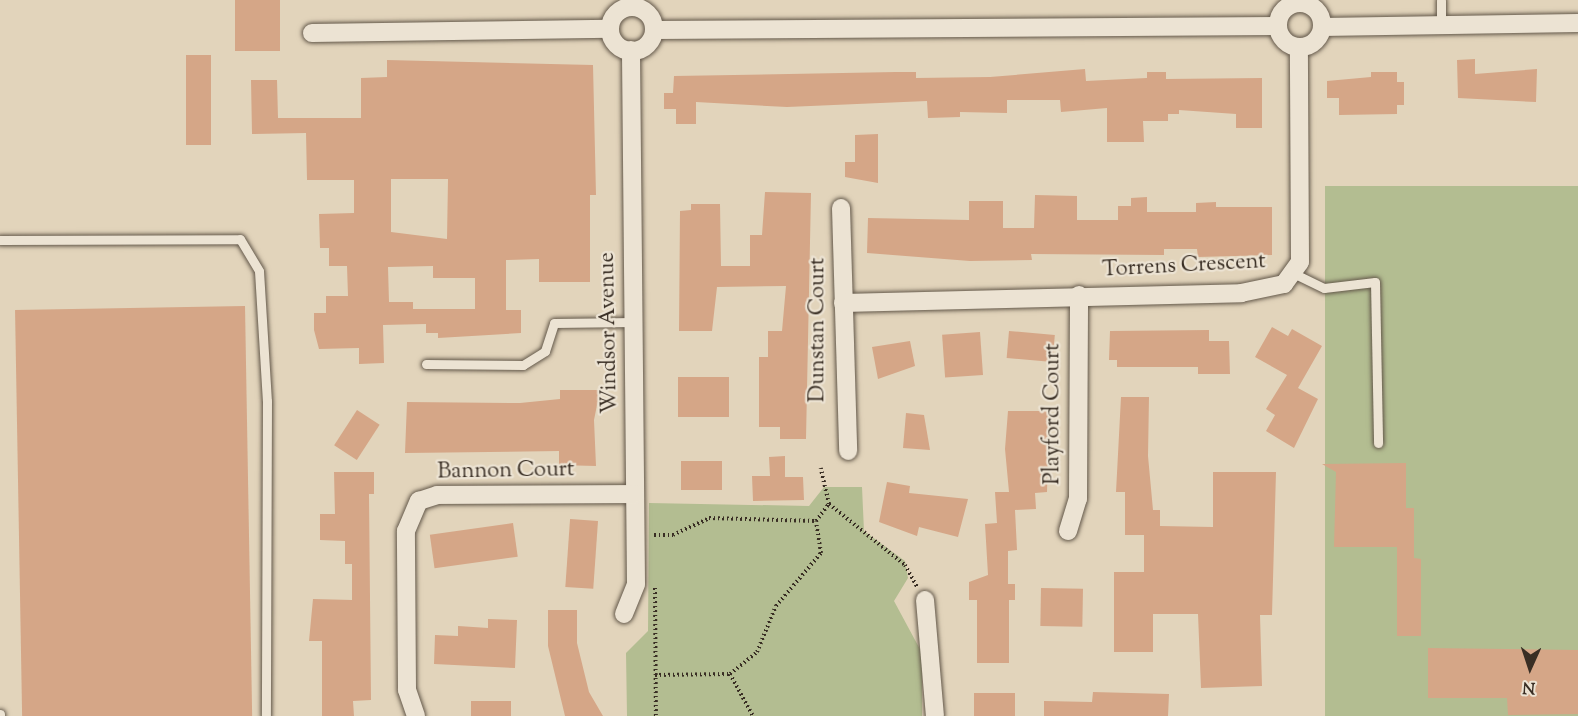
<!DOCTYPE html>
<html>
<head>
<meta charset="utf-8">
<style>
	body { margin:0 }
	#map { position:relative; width:1578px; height:716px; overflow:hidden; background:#e2d4bb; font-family:"Sorts Mill Goudy",serif }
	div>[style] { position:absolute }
	.green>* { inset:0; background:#b3bd91; transform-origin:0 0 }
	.building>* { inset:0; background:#d5a687; transform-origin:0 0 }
	.path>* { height:4px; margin-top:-2px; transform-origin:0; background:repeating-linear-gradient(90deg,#392e24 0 1.5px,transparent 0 4.5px) }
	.roads { filter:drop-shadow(0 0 2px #63584a) drop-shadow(0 0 2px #63584a) }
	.service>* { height:9px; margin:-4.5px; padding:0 4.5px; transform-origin:4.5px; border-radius:4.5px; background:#ece3d3 }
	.minor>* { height:18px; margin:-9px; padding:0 9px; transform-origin:9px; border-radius:9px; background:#ece3d3 }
	.minor>.ring { margin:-9px; padding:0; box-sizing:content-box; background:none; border:18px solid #ece3d3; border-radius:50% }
	span { translate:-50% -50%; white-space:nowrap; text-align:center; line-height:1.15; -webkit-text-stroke:4.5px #ece3d3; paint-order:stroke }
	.street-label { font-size:22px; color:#392e24 }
	.north { position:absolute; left:1500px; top:638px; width:60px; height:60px; -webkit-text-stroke:4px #ece3d3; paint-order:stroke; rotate:183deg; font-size:16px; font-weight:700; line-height:24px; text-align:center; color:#392e24 }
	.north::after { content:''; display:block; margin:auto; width:21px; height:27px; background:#392e24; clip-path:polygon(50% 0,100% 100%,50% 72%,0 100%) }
</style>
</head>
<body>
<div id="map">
	<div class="green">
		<div style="left:1578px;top:186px;width:530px;height:253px;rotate:90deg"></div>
		<div style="clip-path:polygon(824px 487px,862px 487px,864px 531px,905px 561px,908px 578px,894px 601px,922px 653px,922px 716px,627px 716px,626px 653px,648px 631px,649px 503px,809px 506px)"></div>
	</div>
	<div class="building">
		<div style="left:235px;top:0;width:45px;height:51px"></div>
		<div style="left:186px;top:55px;width:25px;height:90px"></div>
		<div style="clip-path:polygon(1475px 59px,1475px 74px,1537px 69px,1536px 102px,1458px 98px,1457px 60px)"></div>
		<div style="clip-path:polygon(evenodd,387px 60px,593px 65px,596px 195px,590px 195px,590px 282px,539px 282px,539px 259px,506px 260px,506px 310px,521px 310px,521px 333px,438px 338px,438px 333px,426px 333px,426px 324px,383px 325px,384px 363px,359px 364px,359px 348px,319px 349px,314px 330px,314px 313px,326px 313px,326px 296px,348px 296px,347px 266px,329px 266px,329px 248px,320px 248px,319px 214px,354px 213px,354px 180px,307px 180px,306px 133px,252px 134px,251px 80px,277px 80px,278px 118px,361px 118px,361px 78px,387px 77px,387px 60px,391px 179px,448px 179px,447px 239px,391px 232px,391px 179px,387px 60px,433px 266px,433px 278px,475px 278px,475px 309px,413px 309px,413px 302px,389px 302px,388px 267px,433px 266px)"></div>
		<div style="clip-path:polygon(1085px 69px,1086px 81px,1147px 78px,1147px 72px,1166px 72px,1166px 79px,1262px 78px,1262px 128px,1236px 128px,1236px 114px,1179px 110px,1179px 114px,1168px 114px,1168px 121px,1143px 121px,1144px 142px,1107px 142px,1107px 108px,1061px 112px,1060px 100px,1007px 100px,1007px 113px,960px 112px,960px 117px,928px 118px,927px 101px,787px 107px,696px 102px,696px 124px,676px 124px,676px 109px,664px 109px,664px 93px,673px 93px,674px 76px,896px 72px,916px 72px,916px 78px,990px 77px)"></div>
		<div style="clip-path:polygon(1371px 72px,1397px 72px,1397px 82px,1404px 82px,1404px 105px,1397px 105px,1397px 114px,1339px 115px,1339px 98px,1327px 98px,1327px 81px,1371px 77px)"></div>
		<div style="clip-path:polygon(878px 134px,878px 183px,845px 177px,845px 162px,855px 162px,855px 135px)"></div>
		<div style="clip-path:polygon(765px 192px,811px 193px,806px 439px,780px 439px,780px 427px,759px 427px,759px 357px,768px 357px,768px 331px,782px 331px,786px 286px,717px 287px,712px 331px,679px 331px,680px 211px,691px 210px,691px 204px,720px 204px,721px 266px,750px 266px,750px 235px,762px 235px)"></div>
		<div style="clip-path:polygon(1035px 195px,1077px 196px,1077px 220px,1118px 220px,1118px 206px,1131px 206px,1131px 198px,1147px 197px,1147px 212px,1196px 212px,1196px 203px,1216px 202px,1216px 207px,1272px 207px,1272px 255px,1198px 257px,1197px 249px,1164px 249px,1164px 255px,1031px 254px,1032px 260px,970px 261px,867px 253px,868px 218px,969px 220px,969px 201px,1003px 201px,1003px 228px,1034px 228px)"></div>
		<div style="left:245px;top:306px;width:410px;height:230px;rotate:89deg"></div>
		<div style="clip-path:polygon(1272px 327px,1288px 336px,1292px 329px,1322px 346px,1298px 388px,1318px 399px,1294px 448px,1266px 431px,1275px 415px,1266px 409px,1287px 375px,1255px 357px)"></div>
		<div style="clip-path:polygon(1209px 330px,1209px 341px,1229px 341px,1230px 374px,1198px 374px,1198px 367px,1117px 367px,1117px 360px,1109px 360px,1110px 331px)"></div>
		<div style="left:1009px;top:331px;width:46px;height:27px;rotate:5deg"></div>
		<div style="left:980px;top:332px;width:43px;height:38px;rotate:86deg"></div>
		<div style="clip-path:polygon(910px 341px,915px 366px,878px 379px,872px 347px)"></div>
		<div style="left:729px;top:377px;width:40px;height:51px;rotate:90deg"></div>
		<div style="clip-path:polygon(560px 390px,600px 390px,594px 420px,596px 466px,559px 465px,559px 451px,405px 453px,407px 402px,520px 403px,560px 399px)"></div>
		<div style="clip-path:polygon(1121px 397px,1149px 397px,1148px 456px,1153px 510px,1160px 510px,1160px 526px,1213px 527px,1213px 472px,1276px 472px,1272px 615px,1260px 615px,1262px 686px,1201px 688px,1198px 614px,1153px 614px,1153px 652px,1114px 652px,1114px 572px,1144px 572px,1144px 535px,1125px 535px,1125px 492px,1116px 492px)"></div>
		<div style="left:357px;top:410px;width:27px;height:42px;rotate:33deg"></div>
		<div style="clip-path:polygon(1008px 411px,1049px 411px,1047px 492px,1035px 493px,1036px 509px,1015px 510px,1017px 550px,1008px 551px,1008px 584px,1015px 584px,1015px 600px,1009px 600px,1009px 663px,977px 663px,977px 600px,969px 600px,969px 582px,988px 575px,985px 524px,997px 523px,995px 492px,1009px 492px,1005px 449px)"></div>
		<div style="clip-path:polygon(906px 413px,924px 415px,930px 450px,903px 448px)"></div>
		<div style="clip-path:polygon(785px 456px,785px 477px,803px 477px,804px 500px,753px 501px,752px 476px,770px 476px,769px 457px)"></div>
		<div style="left:681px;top:461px;width:41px;height:29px"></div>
		<div style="clip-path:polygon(1406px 463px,1406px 508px,1414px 508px,1414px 558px,1421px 559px,1421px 636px,1397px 636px,1397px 547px,1334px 547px,1336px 472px,1322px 464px)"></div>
		<div style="clip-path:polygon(334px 472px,374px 472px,374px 494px,369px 494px,371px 700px,353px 701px,354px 716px,322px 716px,322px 641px,309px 641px,313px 599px,352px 600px,352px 564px,345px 564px,345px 541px,320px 540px,320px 514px,335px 514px)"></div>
		<div style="clip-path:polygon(887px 482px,910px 486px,909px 493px,968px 499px,958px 537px,919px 527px,917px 536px,879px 522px)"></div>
		<div style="left:598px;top:521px;width:68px;height:28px;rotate:94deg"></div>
		<div style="left:513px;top:523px;width:34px;height:84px;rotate:82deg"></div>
		<div style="left:1041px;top:588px;width:42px;height:38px;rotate:1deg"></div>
		<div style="clip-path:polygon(548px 610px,577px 610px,577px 643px,589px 692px,603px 716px,565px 716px,548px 646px)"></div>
		<div style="clip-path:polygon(488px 619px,517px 620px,515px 668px,434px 664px,435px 635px,458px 636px,458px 626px,488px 628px)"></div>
		<div style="clip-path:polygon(1428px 648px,1578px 650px,1578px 714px,1508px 715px,1507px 698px,1428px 698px)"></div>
		<div style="clip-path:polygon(1093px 692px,1169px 694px,1168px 716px,1044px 716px,1044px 701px,1092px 702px)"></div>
		<div style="left:974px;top:693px;width:41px;height:23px"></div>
		<div style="left:471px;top:701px;width:40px;height:15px"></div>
	</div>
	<div class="path">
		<div style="left:829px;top:504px;width:97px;rotate:38.8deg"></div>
		<div style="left:905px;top:565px;width:25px;rotate:61deg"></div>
		<div style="left:654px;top:535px;width:19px"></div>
		<div style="left:673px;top:535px;width:40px;rotate:-25deg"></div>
		<div style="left:709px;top:518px;width:107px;rotate:1.6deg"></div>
		<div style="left:816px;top:521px;width:21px;rotate:-53deg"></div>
		<div style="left:829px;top:504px;width:37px;rotate:-103deg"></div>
		<div style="left:655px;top:588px;width:128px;rotate:89.6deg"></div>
		<div style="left:730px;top:674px;width:35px;rotate:-39deg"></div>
		<div style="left:757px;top:652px;width:50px;rotate:-67.6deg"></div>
		<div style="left:776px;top:606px;width:70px;rotate:-49.7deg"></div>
		<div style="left:821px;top:553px;width:32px;rotate:-99deg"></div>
		<div style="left:655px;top:675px;width:75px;rotate:-0.8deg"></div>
		<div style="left:730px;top:674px;width:48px;rotate:61.3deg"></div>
	</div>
	<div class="roads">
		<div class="service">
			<div style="left:1441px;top:25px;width:25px;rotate:-90deg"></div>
			<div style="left:0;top:240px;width:240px;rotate:-0.2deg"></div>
			<div style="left:240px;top:239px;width:37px;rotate:59deg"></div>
			<div style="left:259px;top:271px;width:130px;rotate:86.5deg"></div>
			<div style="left:267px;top:401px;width:315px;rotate:90.2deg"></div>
			<div style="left:1295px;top:274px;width:32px;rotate:26deg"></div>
			<div style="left:1324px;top:288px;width:51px;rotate:-6.7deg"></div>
			<div style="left:1375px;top:282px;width:161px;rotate:88.9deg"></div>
			<div style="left:426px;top:364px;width:97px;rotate:0.6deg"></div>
			<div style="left:523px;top:365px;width:26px;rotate:-32deg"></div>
			<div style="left:545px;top:351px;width:29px;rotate:-72deg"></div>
			<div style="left:554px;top:323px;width:80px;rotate:-0.7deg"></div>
			<div style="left:0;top:714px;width:2px;rotate:90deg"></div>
		</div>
		<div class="minor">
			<div class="ring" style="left:1278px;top:3px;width:26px;height:26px"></div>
			<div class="ring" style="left:610px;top:7px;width:26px;height:26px"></div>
			<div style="left:1322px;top:27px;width:256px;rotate:-0.9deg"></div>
			<div style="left:654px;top:30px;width:624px;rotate:-0.37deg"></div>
			<div style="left:312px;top:33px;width:298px;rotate:-0.8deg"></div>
			<div style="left:841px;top:208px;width:243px;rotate:88.3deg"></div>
			<div style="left:843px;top:303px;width:398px;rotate:-1.4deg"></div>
			<div style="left:1241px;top:293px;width:44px;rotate:-11.8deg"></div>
			<div style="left:1284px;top:284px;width:27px;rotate:-54deg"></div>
			<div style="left:1300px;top:262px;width:215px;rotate:-90.3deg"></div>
			<div style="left:1068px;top:531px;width:34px;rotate:-73deg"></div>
			<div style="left:1078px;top:499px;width:204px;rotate:-89.7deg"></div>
			<div style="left:925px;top:600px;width:116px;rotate:85.1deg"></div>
			<div style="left:624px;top:614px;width:32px;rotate:-68deg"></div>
			<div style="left:636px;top:584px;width:534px;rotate:-90.54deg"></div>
			<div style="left:416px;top:716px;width:28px;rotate:-109deg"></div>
			<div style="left:407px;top:690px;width:159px;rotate:-90.4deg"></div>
			<div style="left:406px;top:531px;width:33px;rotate:-67deg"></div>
			<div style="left:419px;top:501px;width:19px;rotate:-18deg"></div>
			<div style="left:437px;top:495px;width:198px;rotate:-0.3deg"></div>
		</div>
	</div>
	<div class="street-label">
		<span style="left:1184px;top:267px;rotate:-3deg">Torrens Crescent</span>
		<span style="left:819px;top:330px;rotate:-90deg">Dunstan Court</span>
		<span style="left:610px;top:333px;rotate:-91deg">Windsor Avenue</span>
		<span style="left:1054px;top:414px;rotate:-90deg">Playford Court</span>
		<span style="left:506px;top:472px;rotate:-1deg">Bannon Court</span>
	</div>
	<div class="north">N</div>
</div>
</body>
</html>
